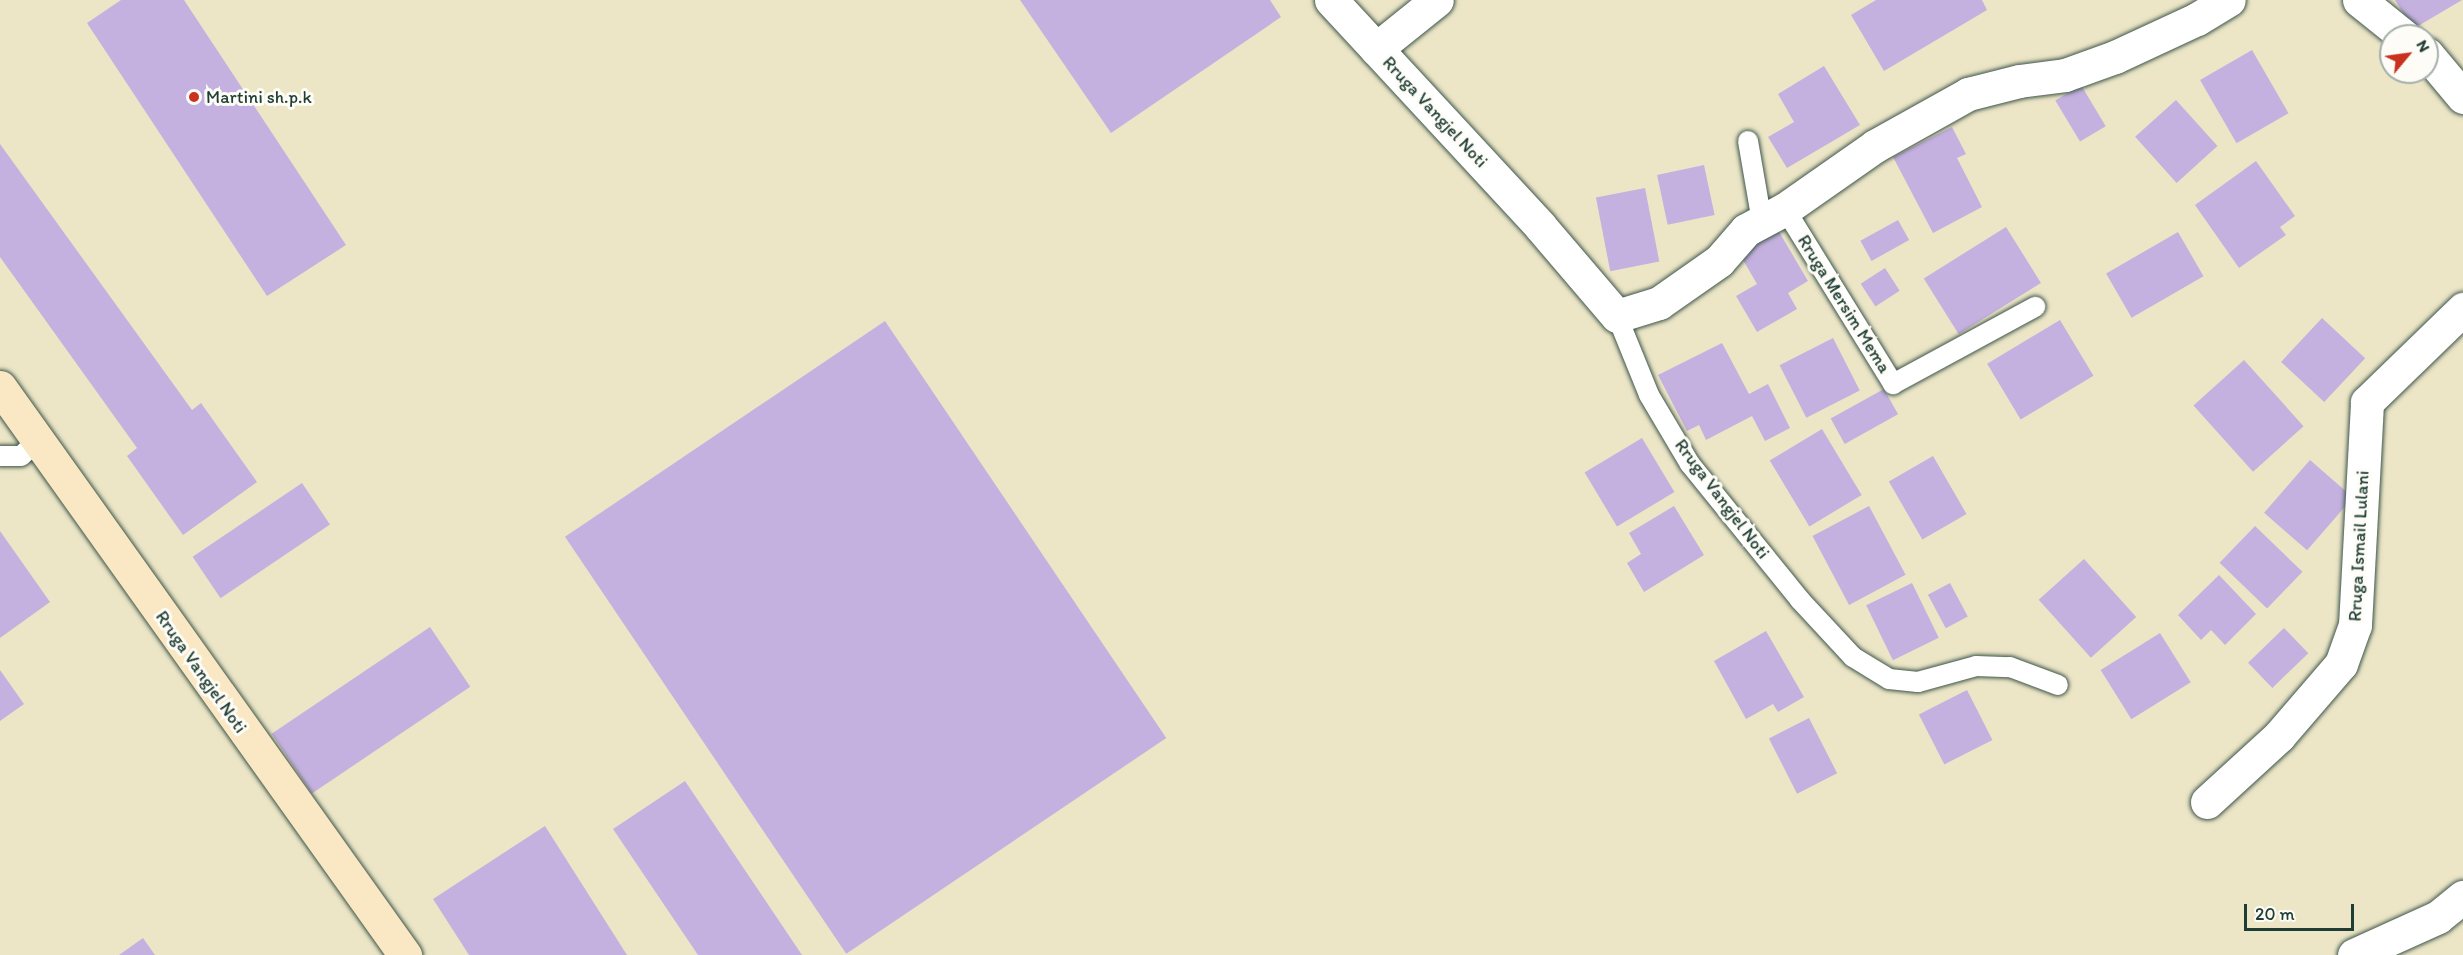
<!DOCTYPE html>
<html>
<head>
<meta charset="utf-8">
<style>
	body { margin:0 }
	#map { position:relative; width:2463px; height:955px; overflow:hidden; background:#ece6c7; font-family:Itim,sans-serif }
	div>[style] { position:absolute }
	.building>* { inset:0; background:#c5b1df; transform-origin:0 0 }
	.roads { filter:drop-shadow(0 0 2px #3e564a) drop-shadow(0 0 2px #3e564a) }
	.lane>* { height:20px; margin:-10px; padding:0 10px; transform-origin:10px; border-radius:10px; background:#fff }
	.street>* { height:33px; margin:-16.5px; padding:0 16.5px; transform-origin:16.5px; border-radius:16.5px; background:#fff }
	.secondary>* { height:33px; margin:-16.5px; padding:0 16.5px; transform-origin:16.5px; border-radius:16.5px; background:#fae7c3 }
	.dots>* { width:16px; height:16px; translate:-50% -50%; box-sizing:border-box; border:3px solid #fdfcf7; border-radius:50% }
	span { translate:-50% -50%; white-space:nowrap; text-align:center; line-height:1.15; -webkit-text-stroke:6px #fdfcf7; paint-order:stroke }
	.poi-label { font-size:18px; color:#1f3d34 }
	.left { translate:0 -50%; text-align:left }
	.street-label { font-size:18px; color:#1f3d34 }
	.north { position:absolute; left:2379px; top:24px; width:60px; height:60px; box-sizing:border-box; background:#fdfcf7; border:2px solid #a4b0a9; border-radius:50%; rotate:61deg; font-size:16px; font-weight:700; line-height:24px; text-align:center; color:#1f3d34 }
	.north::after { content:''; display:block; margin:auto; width:21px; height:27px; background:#c8321e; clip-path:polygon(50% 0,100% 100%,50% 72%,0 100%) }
	.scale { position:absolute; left:2244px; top:904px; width:110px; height:27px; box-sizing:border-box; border:3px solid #1f3d34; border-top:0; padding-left:8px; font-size:18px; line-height:21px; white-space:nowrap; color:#1f3d34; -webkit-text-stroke:4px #fdfcf7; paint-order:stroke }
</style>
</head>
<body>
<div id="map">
	<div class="building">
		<div style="clip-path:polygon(121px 0,184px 0,346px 245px,267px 296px,87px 23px)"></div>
		<div style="clip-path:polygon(1020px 0,1270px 0,1281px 17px,1111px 133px)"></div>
		<div style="clip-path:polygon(1876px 0,1982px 0,1987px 10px,1884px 71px,1851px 15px)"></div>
		<div style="clip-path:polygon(2395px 0,2462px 0,2413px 29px)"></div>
		<div style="left:2252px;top:50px;width:73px;height:60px;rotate:60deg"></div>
		<div style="clip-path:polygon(1824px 66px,1860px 125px,1787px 168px,1768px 137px,1794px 122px,1778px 94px)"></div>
		<div style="left:2081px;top:85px;width:48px;height:30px;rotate:59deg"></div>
		<div style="left:2176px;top:100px;width:62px;height:55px;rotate:48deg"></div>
		<div style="clip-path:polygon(1952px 127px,1966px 154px,1957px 158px,1982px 207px,1933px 233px,1893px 157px)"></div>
		<div style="clip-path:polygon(0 144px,192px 410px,201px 403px,257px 482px,183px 535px,127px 456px,137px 448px,0 257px)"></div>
		<div style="clip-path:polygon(2256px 161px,2295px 216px,2280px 227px,2286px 235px,2239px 268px,2195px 205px)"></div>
		<div style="left:1704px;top:165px;width:51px;height:48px;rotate:78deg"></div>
		<div style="left:1645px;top:188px;width:75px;height:50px;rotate:79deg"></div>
		<div style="left:1898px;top:220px;width:23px;height:43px;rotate:61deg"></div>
		<div style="left:2006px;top:227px;width:66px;height:97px;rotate:58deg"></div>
		<div style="clip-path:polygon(1778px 230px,1808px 281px,1788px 293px,1797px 309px,1757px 332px,1736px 296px,1757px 284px,1739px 253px)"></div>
		<div style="left:2178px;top:232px;width:51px;height:83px;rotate:60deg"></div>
		<div style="left:1885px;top:268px;width:27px;height:29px;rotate:57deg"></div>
		<div style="left:2322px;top:318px;width:59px;height:60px;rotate:43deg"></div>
		<div style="left:2060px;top:320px;width:65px;height:85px;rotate:59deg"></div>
		<div style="left:885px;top:321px;width:503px;height:386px;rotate:56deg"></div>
		<div style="left:1833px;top:338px;width:59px;height:60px;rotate:63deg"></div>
		<div style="clip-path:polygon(1722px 343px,1749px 394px,1768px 384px,1790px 428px,1765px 441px,1752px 416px,1706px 440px,1699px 425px,1687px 431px,1658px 375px)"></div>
		<div style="left:2244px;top:360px;width:89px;height:68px;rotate:48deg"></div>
		<div style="left:1884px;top:389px;width:29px;height:61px;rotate:61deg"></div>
		<div style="left:1822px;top:429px;width:77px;height:61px;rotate:59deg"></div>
		<div style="left:1642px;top:438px;width:63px;height:67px;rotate:59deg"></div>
		<div style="left:1933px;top:456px;width:67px;height:51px;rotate:60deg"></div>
		<div style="left:2310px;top:460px;width:57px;height:70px;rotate:41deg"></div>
		<div style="left:302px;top:483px;width:50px;height:132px;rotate:56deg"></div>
		<div style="clip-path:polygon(1674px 506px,1704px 555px,1644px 592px,1627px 563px,1641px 554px,1629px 533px)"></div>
		<div style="left:1869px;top:506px;width:78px;height:64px;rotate:62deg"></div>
		<div style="left:2255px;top:526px;width:66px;height:51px;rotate:44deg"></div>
		<div style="clip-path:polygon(0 531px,50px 602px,0 638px)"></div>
		<div style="left:2084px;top:559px;width:78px;height:61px;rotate:48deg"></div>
		<div style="clip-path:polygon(2219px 575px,2256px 614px,2225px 645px,2211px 630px,2201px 640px,2178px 615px)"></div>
		<div style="left:1912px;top:583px;width:61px;height:51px;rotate:64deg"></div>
		<div style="left:1950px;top:583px;width:38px;height:25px;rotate:62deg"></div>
		<div style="left:430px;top:627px;width:72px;height:191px;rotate:56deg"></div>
		<div style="left:2284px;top:628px;width:35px;height:50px;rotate:46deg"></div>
		<div style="clip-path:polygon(1766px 631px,1804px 697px,1778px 712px,1773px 704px,1746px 719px,1714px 661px)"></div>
		<div style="left:2160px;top:633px;width:58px;height:70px;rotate:58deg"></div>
		<div style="clip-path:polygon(0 670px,24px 704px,0 721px)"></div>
		<div style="left:1967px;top:690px;width:56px;height:54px;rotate:63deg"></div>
		<div style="left:1809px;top:718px;width:62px;height:45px;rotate:63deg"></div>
		<div style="clip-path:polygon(685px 781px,802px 955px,698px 955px,613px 829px)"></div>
		<div style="clip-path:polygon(545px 826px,627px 955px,469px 955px,433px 899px)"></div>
		<div style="clip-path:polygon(143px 938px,155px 955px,119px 955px)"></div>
	</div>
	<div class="roads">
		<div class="lane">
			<div style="left:1748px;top:141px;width:82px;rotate:80.2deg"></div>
			<div style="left:1785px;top:209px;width:206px;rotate:58.3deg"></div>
			<div style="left:1893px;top:384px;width:162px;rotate:-28.5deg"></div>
			<div style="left:1617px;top:316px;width:85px;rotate:67.9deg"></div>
			<div style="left:1649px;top:395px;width:80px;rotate:59.3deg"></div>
			<div style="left:1690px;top:464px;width:175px;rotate:51deg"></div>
			<div style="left:1800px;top:600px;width:78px;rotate:47.1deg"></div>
			<div style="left:1853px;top:657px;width:42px;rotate:31.4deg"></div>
			<div style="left:1889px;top:679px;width:29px;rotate:6deg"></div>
			<div style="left:1918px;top:682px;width:60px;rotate:-15.4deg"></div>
			<div style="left:1976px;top:666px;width:34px;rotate:2deg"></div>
			<div style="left:2010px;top:667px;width:51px;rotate:20.6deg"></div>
			<div style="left:0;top:456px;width:21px"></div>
			<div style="left:21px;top:456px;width:23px;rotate:-43deg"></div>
		</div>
		<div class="street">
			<div style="left:1331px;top:0;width:308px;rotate:47.2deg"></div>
			<div style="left:1540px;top:226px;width:118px;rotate:49.5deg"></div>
			<div style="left:1617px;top:316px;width:44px;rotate:-17.2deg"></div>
			<div style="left:1659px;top:303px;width:73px;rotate:-35deg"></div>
			<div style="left:1719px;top:261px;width:41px;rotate:-48.9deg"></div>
			<div style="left:1746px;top:230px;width:44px;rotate:-28.3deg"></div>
			<div style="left:1785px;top:209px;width:110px;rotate:-35deg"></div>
			<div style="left:1875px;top:146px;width:107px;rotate:-29.2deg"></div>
			<div style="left:1968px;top:94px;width:53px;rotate:-14.3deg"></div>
			<div style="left:2019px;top:81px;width:46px;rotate:-7.4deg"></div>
			<div style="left:2065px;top:75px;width:53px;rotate:-19.8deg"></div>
			<div style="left:2115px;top:57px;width:90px;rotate:-24.9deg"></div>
			<div style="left:2197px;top:19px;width:37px;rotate:-31deg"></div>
			<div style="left:2359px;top:0;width:58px;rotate:38.7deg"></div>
			<div style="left:1376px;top:49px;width:78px;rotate:-38.8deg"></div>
			<div style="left:2427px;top:54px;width:56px;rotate:50.1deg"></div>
			<div style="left:2207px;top:802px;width:98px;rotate:-42.5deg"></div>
			<div style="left:2279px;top:736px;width:95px;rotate:-49.3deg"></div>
			<div style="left:2341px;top:664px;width:41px;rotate:-70.3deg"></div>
			<div style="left:2355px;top:625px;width:223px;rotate:-86.9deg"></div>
			<div style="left:2367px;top:402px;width:134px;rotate:-44.1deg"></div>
			<div style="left:2354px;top:955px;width:92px;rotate:-24.3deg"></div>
			<div style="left:2438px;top:917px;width:32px;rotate:-39deg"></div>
		</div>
		<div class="secondary">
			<div style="left:0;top:387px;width:698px;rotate:54.51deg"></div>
		</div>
	</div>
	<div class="dots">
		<div style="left:194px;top:97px;background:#c8321e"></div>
	</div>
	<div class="poi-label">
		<span class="left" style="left:206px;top:97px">Martini sh.p.k</span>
	</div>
	<div class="street-label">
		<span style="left:1435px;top:112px;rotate:47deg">Rruga Vangjel Noti</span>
		<span style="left:1844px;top:304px;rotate:58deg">Rruga Mersim Mema</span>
		<span style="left:1722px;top:499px;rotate:53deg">Rruga Vangjel Noti</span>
		<span style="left:2359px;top:546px;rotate:-87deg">Rruga Ismail Lulani</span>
		<span style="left:201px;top:672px;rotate:55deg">Rruga Vangjel Noti</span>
	</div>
	<div class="north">N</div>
	<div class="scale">20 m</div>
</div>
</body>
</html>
